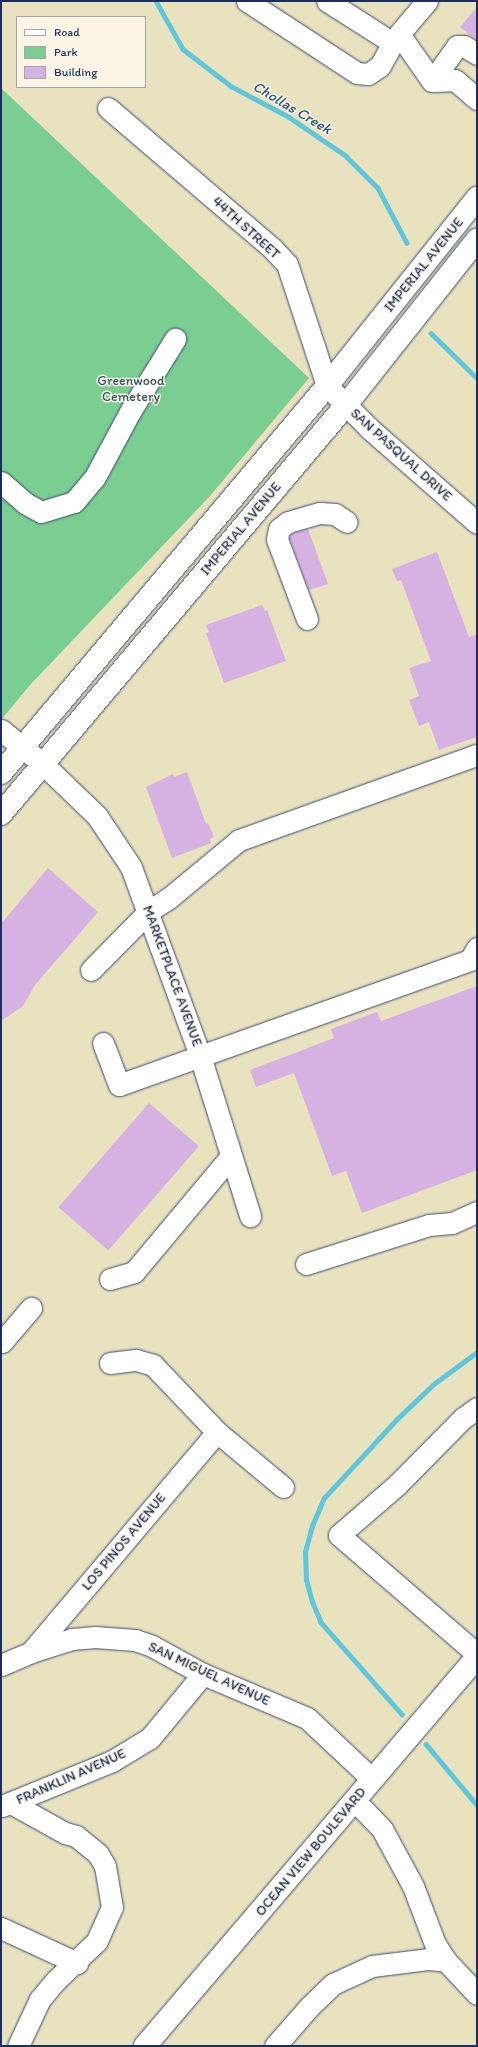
<!DOCTYPE html>
<html>
<head>
<meta charset="utf-8">
<style>
	body { margin:0 }
	#map { position:relative; width:478px; height:2047px; overflow:hidden; background:#e8e2bf; font-family:Itim,sans-serif }
	div>[style] { position:absolute }
	.green>* { inset:0; background:#7bce91 }
	.stream>* { height:4.5px; margin:-2.25px; padding:0 2.25px; transform-origin:2.25px; border-radius:2.25px; background:#5fc6db }
	.building>* { inset:0; background:#d6b2e3; transform-origin:0 0 }
	.roads { filter:drop-shadow(0 0 1px #3a4a6d) drop-shadow(0 0 1px #3a4a6d) }
	.minor>* { height:21px; margin:-10.5px; padding:0 10.5px; transform-origin:10.5px; border-radius:10.5px; background:#fff }
	.major>* { height:22px; margin:-11px; padding:0 11px; transform-origin:11px; border-radius:11px; background:#fff }
	span { translate:-50% -50%; white-space:nowrap; text-align:center; line-height:1.15; -webkit-text-stroke:3px #fcf5e5; paint-order:stroke }
	.street-label { font-size:14px; color:#1b2f5e }
	.park-label { font-size:14px; color:#33576b }
	.water-label { font-size:15px; color:#2c557d; font-style:italic }
	.frame { position:absolute; inset:0; border:2px solid #1b2f5e; pointer-events:none }
	.legend { position:absolute; left:16px; top:16px; width:130px; height:72px; box-sizing:border-box; background:#fcf5e5; border:1px solid #a2a6af; margin:0; padding:5px 7px; list-style:none; font-size:12px; color:#1b2f5e }
	.legend li { display:flex; align-items:center; gap:8px; height:20px }
	.legend b { width:20px; border:1px solid #a2a6af }
</style>
</head>
<body>
<div id="map">
	<div class="green">
		<div style="clip-path:polygon(1px 88px,309px 378px,210px 496px,30px 685px,1px 720px)"></div>
	</div>
	<div class="stream">
		<div style="left:156px;top:1px;width:55px;rotate:60.6deg"></div>
		<div style="left:183px;top:49px;width:61px;rotate:37.6deg"></div>
		<div style="left:231px;top:86px;width:66px;rotate:28.1deg"></div>
		<div style="left:289px;top:117px;width:68px;rotate:34.2deg"></div>
		<div style="left:345px;top:155px;width:47px;rotate:45deg"></div>
		<div style="left:378px;top:188px;width:62px;rotate:62.2deg"></div>
		<div style="left:431px;top:333px;width:64px;rotate:44.4deg"></div>
		<div style="left:402px;top:1715px;width:123px;rotate:-131.4deg"></div>
		<div style="left:321px;top:1623px;width:23px;rotate:-113deg"></div>
		<div style="left:312px;top:1602px;width:23px;rotate:-105deg"></div>
		<div style="left:306px;top:1580px;width:28px;rotate:-92deg"></div>
		<div style="left:305px;top:1552px;width:27px;rotate:-75deg"></div>
		<div style="left:312px;top:1526px;width:30px;rotate:-67deg"></div>
		<div style="left:324px;top:1498px;width:108px;rotate:-47.3deg"></div>
		<div style="left:397px;top:1419px;width:52px;rotate:-43.5deg"></div>
		<div style="left:435px;top:1383px;width:52px;rotate:-36.4deg"></div>
		<div style="left:426px;top:1744px;width:80px;rotate:50.1deg"></div>
	</div>
	<div class="building">
		<div style="clip-path:polygon(477px 7px,477px 40px,460px 27px)"></div>
		<div style="clip-path:polygon(308px 529px,328px 584px,309px 590px,289px 538px,294px 533px)"></div>
		<div style="clip-path:polygon(437px 552px,469px 637px,477px 634px,477px 737px,439px 750px,429px 722px,419px 726px,409px 700px,419px 696px,409px 668px,431px 661px,401px 580px,397px 581px,392px 569px)"></div>
		<div style="clip-path:polygon(262px 605px,265px 611px,267px 610px,286px 661px,224px 683px,206px 633px,209px 632px,206px 625px)"></div>
		<div style="clip-path:polygon(187px 772px,206px 824px,208px 823px,214px 837px,210px 839px,211px 843px,172px 858px,146px 787px,173px 774px,174px 777px)"></div>
		<div style="clip-path:polygon(48px 868px,98px 912px,35px 985px,23px 1006px,1px 1021px,1px 924px)"></div>
		<div style="clip-path:polygon(477px 986px,477px 1170px,362px 1213px,346px 1171px,332px 1176px,294px 1073px,256px 1087px,250px 1070px,334px 1038px,331px 1029px,377px 1012px,381px 1021px)"></div>
		<div style="left:149px;top:1103px;width:66px;height:138px;rotate:41deg"></div>
	</div>
	<div class="roads">
		<div class="minor">
			<div style="left:247px;top:1px;width:131px;rotate:33.2deg"></div>
			<div style="left:357px;top:73px;width:11px;rotate:5deg"></div>
			<div style="left:368px;top:74px;width:14px;rotate:-34deg"></div>
			<div style="left:380px;top:66px;width:26px;rotate:-61deg"></div>
			<div style="left:393px;top:43px;width:78px;rotate:-147.5deg"></div>
			<div style="left:427px;top:1px;width:43px;rotate:130.3deg"></div>
			<div style="left:399px;top:34px;width:57px;rotate:54.9deg"></div>
			<div style="left:432px;top:81px;width:43px;rotate:-54.5deg"></div>
			<div style="left:457px;top:46px;width:7px"></div>
			<div style="left:464px;top:46px;width:15px;rotate:32deg"></div>
			<div style="left:432px;top:81px;width:23px;rotate:-2deg"></div>
			<div style="left:455px;top:80px;width:29px;rotate:41deg"></div>
			<div style="left:108px;top:108px;width:216px;rotate:40.5deg"></div>
			<div style="left:272px;top:248px;width:22px;rotate:47deg"></div>
			<div style="left:287px;top:264px;width:128px;rotate:71.8deg"></div>
			<div style="left:327px;top:386px;width:61px;rotate:45deg"></div>
			<div style="left:370px;top:429px;width:142px;rotate:41.3deg"></div>
			<div style="left:1px;top:482px;width:32px;rotate:41deg"></div>
			<div style="left:25px;top:503px;width:18px;rotate:29deg"></div>
			<div style="left:41px;top:512px;width:34px;rotate:-17deg"></div>
			<div style="left:74px;top:502px;width:33px;rotate:-50deg"></div>
			<div style="left:95px;top:477px;width:76px;rotate:-61.8deg"></div>
			<div style="left:131px;top:410px;width:84px;rotate:-58.2deg"></div>
			<div style="left:307px;top:619px;width:85px;rotate:-110.6deg"></div>
			<div style="left:277px;top:539px;width:10px;rotate:-79deg"></div>
			<div style="left:279px;top:529px;width:11px;rotate:-38deg"></div>
			<div style="left:288px;top:522px;width:33px;rotate:-16deg"></div>
			<div style="left:320px;top:513px;width:15px;rotate:4deg"></div>
			<div style="left:335px;top:514px;width:14px;rotate:34deg"></div>
			<div style="left:1px;top:730px;width:54px;rotate:39deg"></div>
			<div style="left:43px;top:764px;width:75px;rotate:43.9deg"></div>
			<div style="left:97px;top:816px;width:61px;rotate:56.3deg"></div>
			<div style="left:131px;top:867px;width:201px;rotate:69.9deg"></div>
			<div style="left:200px;top:1056px;width:168px;rotate:72.6deg"></div>
			<div style="left:91px;top:970px;width:83px;rotate:-45.5deg"></div>
			<div style="left:149px;top:911px;width:24px;rotate:-33deg"></div>
			<div style="left:169px;top:898px;width:91px;rotate:-39.6deg"></div>
			<div style="left:239px;top:840px;width:253px;rotate:-19.7deg"></div>
			<div style="left:103px;top:1043px;width:45px;rotate:69.1deg"></div>
			<div style="left:119px;top:1085px;width:373px;rotate:-19.6deg"></div>
			<div style="left:470px;top:960px;width:14px;rotate:-60deg"></div>
			<div style="left:306px;top:1264px;width:129px;rotate:-17.6deg"></div>
			<div style="left:429px;top:1225px;width:23px;rotate:-5deg"></div>
			<div style="left:452px;top:1223px;width:27px;rotate:-24deg"></div>
			<div style="left:110px;top:1279px;width:25px;rotate:-16deg"></div>
			<div style="left:134px;top:1272px;width:151px;rotate:-50.1deg"></div>
			<div style="left:2px;top:1342px;width:45px;rotate:-49.5deg"></div>
			<div style="left:110px;top:1363px;width:26px;rotate:-7deg"></div>
			<div style="left:136px;top:1360px;width:18px;rotate:16deg"></div>
			<div style="left:153px;top:1365px;width:93px;rotate:46.3deg"></div>
			<div style="left:217px;top:1432px;width:86px;rotate:39.8deg"></div>
			<div style="left:477px;top:1408px;width:17px;rotate:144deg"></div>
			<div style="left:463px;top:1418px;width:93px;rotate:134.6deg"></div>
			<div style="left:398px;top:1484px;width:78px;rotate:139.2deg"></div>
			<div style="left:339px;top:1535px;width:182px;rotate:40.8deg"></div>
			<div style="left:31px;top:1652px;width:288px;rotate:-49.8deg"></div>
			<div style="left:1px;top:1665px;width:33px;rotate:-23deg"></div>
			<div style="left:31px;top:1652px;width:43px;rotate:-17.6deg"></div>
			<div style="left:72px;top:1639px;width:23px;rotate:-5deg"></div>
			<div style="left:95px;top:1637px;width:40px;rotate:4.3deg"></div>
			<div style="left:135px;top:1640px;width:18px;rotate:19deg"></div>
			<div style="left:152px;top:1646px;width:58px;rotate:28.8deg"></div>
			<div style="left:203px;top:1674px;width:113px;rotate:22.9deg"></div>
			<div style="left:307px;top:1718px;width:89px;rotate:43.2deg"></div>
			<div style="left:355px;top:1801px;width:39px;rotate:46deg"></div>
			<div style="left:382px;top:1829px;width:65px;rotate:61.5deg"></div>
			<div style="left:413px;top:1886px;width:62px;rotate:69.2deg"></div>
			<div style="left:435px;top:1944px;width:20px;rotate:57deg"></div>
			<div style="left:446px;top:1961px;width:45px;rotate:46.8deg"></div>
			<div style="left:11px;top:1803px;width:62px;rotate:29.1deg"></div>
			<div style="left:65px;top:1833px;width:11px;rotate:15deg"></div>
			<div style="left:76px;top:1836px;width:28px;rotate:39deg"></div>
			<div style="left:98px;top:1854px;width:14px;rotate:60deg"></div>
			<div style="left:105px;top:1866px;width:42px;rotate:80.3deg"></div>
			<div style="left:112px;top:1907px;width:37px;rotate:114deg"></div>
			<div style="left:97px;top:1941px;width:57px;rotate:136.4deg"></div>
			<div style="left:56px;top:1980px;width:25px;rotate:130deg"></div>
			<div style="left:40px;top:1999px;width:52px;rotate:115.1deg"></div>
			<div style="left:2px;top:1806px;width:119px;rotate:-22.2deg"></div>
			<div style="left:112px;top:1761px;width:44px;rotate:-31.2deg"></div>
			<div style="left:150px;top:1738px;width:83px;rotate:-50.4deg"></div>
			<div style="left:1px;top:1928px;width:84px;rotate:24.7deg"></div>
			<div style="left:275px;top:2046px;width:52px;rotate:-48.9deg"></div>
			<div style="left:309px;top:2007px;width:33px;rotate:-44deg"></div>
			<div style="left:333px;top:1984px;width:43px;rotate:-24.8deg"></div>
			<div style="left:372px;top:1966px;width:56px;rotate:-7.1deg"></div>
			<div style="left:428px;top:1959px;width:18px;rotate:6deg"></div>
		</div>
		<div class="major">
			<div style="left:1px;top:773px;width:506px;rotate:-49.89deg"></div>
			<div style="left:327px;top:386px;width:241px;rotate:-51.4deg"></div>
			<div style="left:1px;top:814px;width:535px;rotate:-49.85deg"></div>
			<div style="left:346px;top:405px;width:211px;rotate:-51.6deg"></div>
			<div style="left:145px;top:2046px;width:511px;rotate:-49.52deg"></div>
		</div>
	</div>
	<div class="street-label">
		<span style="left:246px;top:228px;rotate:42deg">44TH STREET</span>
		<span style="left:424px;top:265px;rotate:-51deg">IMPERIAL AVENUE</span>
		<span style="left:401px;top:455px;rotate:42deg">SAN PASQUAL DRIVE</span>
		<span style="left:241px;top:529px;rotate:-50deg">IMPERIAL AVENUE</span>
		<span style="left:172px;top:976px;rotate:70deg">MARKETPLACE AVENUE</span>
		<span style="left:124px;top:1542px;rotate:-50deg">LOS PINOS AVENUE</span>
		<span style="left:209px;top:1674px;rotate:25deg">SAN MIGUEL AVENUE</span>
		<span style="left:71px;top:1777px;rotate:-24deg">FRANKLIN AVENUE</span>
		<span style="left:311px;top:1852px;rotate:-50deg">OCEAN VIEW BOULEVARD</span>
	</div>
	<div class="park-label">
		<span style="left:131px;top:389px">Greenwood<br>Cemetery</span>
	</div>
	<div class="water-label">
		<span style="left:292px;top:108px;rotate:31deg">Chollas Creek</span>
	</div>
	<div class="frame"></div>
	<ul class="legend">
	<li><b style="height:5px;background:#fff"></b>Road</li>
	<li><b style="height:11px;background:#7bce91"></b>Park</li>
	<li><b style="height:11px;background:#d6b2e3"></b>Building</li>
	</ul>
</div>
</body>
</html>
